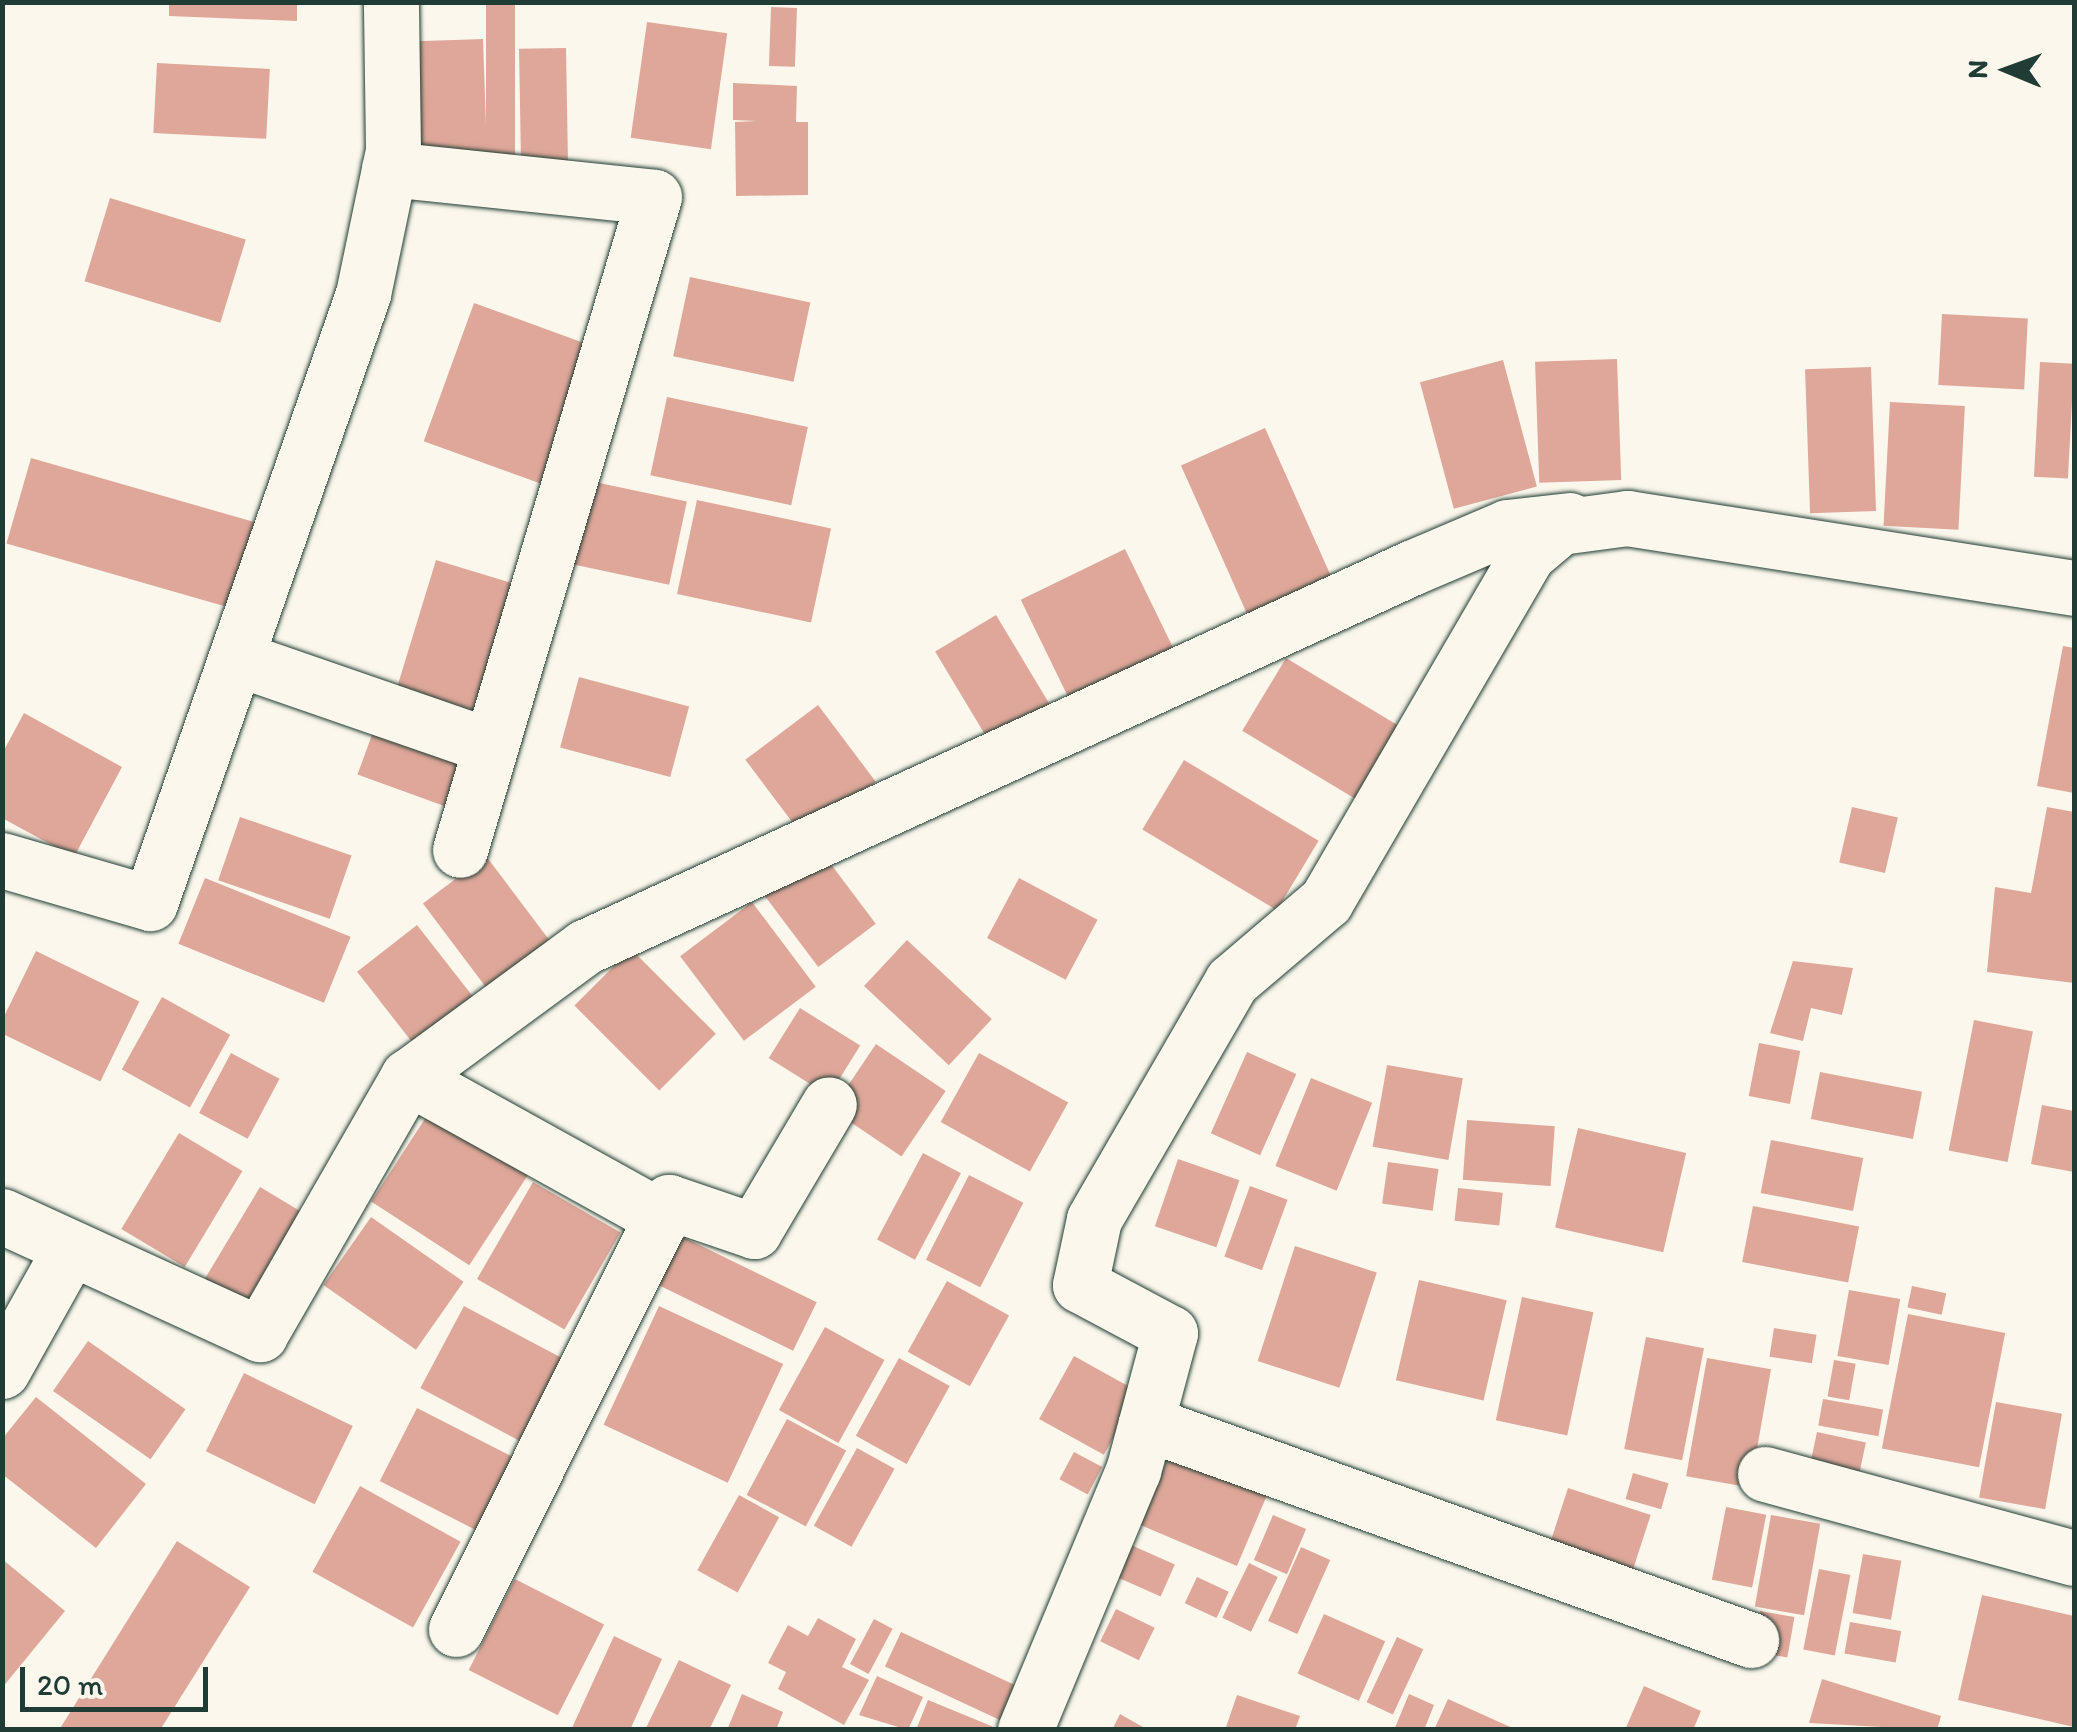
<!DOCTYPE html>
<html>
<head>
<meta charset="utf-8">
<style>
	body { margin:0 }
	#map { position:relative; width:2077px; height:1732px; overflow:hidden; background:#fbf7ec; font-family:Itim,sans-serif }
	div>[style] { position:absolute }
	.building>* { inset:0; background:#dfa799; transform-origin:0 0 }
	.roads { filter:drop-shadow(0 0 2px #1f3d34) drop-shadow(0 0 2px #1f3d34) }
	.minor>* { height:55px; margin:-27.5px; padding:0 27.5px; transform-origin:27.5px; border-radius:27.5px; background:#fbf7ec }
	span { translate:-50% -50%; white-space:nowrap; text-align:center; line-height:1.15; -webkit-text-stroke:8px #fbf7ec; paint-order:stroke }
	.frame { position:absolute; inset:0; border:5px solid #1f3d34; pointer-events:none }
	.north { position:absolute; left:1957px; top:20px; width:100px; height:100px; -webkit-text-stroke:8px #fbf7ec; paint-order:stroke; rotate:271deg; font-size:28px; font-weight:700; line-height:40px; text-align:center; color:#1f3d34 }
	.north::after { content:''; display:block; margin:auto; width:35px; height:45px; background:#1f3d34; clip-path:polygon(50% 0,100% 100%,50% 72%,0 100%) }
	.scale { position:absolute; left:20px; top:1667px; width:188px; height:45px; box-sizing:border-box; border:5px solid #1f3d34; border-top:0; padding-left:12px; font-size:30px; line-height:35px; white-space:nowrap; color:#1f3d34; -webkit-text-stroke:8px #fbf7ec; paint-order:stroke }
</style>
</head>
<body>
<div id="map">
	<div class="building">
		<div style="clip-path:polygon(169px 2px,297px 2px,297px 21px,169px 16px)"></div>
		<div style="left:486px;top:2px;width:29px;height:157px"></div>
		<div style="left:771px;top:7px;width:26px;height:59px;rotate:2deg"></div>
		<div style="left:647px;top:22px;width:81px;height:117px;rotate:8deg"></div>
		<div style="left:483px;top:39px;width:123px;height:74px;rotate:88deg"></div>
		<div style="left:566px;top:48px;width:119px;height:47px;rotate:89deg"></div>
		<div style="left:157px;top:63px;width:113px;height:70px;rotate:3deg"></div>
		<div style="clip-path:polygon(733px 83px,797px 86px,796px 122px,808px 122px,808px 195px,736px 196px,735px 122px,757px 121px,733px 120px)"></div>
		<div style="left:110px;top:198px;width:142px;height:87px;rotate:17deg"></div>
		<div style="left:690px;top:277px;width:123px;height:81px;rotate:12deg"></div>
		<div style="left:474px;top:303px;width:133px;height:147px;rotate:20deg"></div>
		<div style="left:1942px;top:314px;width:86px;height:71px;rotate:3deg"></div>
		<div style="left:1617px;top:359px;width:121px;height:82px;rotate:88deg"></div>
		<div style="left:1503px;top:360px;width:131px;height:86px;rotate:75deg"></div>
		<div style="left:2040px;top:362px;width:34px;height:115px;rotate:3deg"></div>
		<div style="left:1871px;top:367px;width:144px;height:66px;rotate:88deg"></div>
		<div style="left:667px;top:397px;width:144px;height:80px;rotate:12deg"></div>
		<div style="left:1890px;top:402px;width:75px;height:124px;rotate:3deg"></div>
		<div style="left:1265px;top:428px;width:167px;height:92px;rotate:66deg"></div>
		<div style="left:31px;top:458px;width:247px;height:89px;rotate:16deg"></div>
		<div style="left:590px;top:481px;width:99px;height:85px;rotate:12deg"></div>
		<div style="left:697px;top:500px;width:137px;height:96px;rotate:12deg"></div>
		<div style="left:1125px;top:549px;width:127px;height:116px;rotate:64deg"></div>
		<div style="left:436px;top:560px;width:87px;height:155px;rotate:17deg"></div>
		<div style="left:996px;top:615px;width:108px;height:71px;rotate:59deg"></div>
		<div style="clip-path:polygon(2063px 646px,2074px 648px,2074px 793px,2037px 786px)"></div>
		<div style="left:1286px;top:658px;width:143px;height:85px;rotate:31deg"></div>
		<div style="left:579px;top:677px;width:114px;height:73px;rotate:15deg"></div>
		<div style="left:818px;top:705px;width:96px;height:91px;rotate:53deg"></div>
		<div style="clip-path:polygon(24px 713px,122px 767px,74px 857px,2px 818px,2px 754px)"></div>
		<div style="left:377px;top:721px;width:101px;height:57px;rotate:20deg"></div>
		<div style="left:1184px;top:760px;width:157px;height:81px;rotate:31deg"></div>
		<div style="left:1852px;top:807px;width:47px;height:57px;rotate:13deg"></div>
		<div style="clip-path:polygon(2047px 807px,2074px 812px,2074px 983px,1987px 972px,1995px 887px,2031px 893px)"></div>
		<div style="left:240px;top:817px;width:118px;height:67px;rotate:19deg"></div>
		<div style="left:818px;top:847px;width:96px;height:72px;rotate:53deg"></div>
		<div style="left:486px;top:856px;width:117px;height:79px;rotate:53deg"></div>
		<div style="left:205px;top:878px;width:157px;height:71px;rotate:22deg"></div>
		<div style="left:1019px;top:878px;width:89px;height:68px;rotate:28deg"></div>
		<div style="left:752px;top:902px;width:106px;height:90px;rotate:53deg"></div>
		<div style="left:417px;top:925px;width:100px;height:76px;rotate:52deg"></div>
		<div style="left:907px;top:940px;width:116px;height:63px;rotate:43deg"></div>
		<div style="left:631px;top:949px;width:120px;height:80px;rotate:45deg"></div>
		<div style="left:36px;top:951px;width:115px;height:89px;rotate:26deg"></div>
		<div style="clip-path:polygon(1793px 961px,1853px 968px,1842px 1015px,1811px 1008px,1803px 1041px,1770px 1033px)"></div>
		<div style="left:162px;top:997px;width:78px;height:83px;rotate:29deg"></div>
		<div style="left:800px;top:1008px;width:71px;height:59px;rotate:32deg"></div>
		<div style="left:1974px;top:1020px;width:60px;height:133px;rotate:11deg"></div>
		<div style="left:1759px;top:1043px;width:42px;height:54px;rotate:11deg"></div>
		<div style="left:876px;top:1044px;width:84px;height:79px;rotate:34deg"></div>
		<div style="left:1247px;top:1052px;width:54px;height:89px;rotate:24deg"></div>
		<div style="left:231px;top:1053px;width:55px;height:68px;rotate:28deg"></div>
		<div style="left:979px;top:1053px;width:102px;height:79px;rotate:29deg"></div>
		<div style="left:1387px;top:1065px;width:77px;height:83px;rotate:10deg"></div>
		<div style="left:1820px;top:1072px;width:104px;height:48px;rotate:11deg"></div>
		<div style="left:1311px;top:1078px;width:66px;height:95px;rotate:22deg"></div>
		<div style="clip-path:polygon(2042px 1105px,2074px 1111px,2074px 1172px,2031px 1164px)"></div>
		<div style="left:430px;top:1111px;width:117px;height:108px;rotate:33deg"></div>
		<div style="left:1467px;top:1120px;width:88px;height:60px;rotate:4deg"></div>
		<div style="left:1578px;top:1128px;width:111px;height:102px;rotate:13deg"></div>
		<div style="left:179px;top:1133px;width:74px;height:112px;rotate:31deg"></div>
		<div style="left:1771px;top:1140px;width:94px;height:54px;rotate:11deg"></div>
		<div style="left:923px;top:1153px;width:43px;height:98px;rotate:28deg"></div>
		<div style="left:1178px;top:1159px;width:65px;height:71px;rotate:19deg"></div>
		<div style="left:1388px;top:1162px;width:51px;height:42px;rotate:8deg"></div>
		<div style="left:969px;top:1175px;width:61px;height:95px;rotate:27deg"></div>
		<div style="left:533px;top:1182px;width:101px;height:112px;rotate:30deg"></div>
		<div style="left:1250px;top:1186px;width:40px;height:75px;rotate:20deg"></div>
		<div style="left:260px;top:1187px;width:69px;height:112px;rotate:31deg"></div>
		<div style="left:1458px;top:1188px;width:45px;height:33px;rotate:6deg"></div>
		<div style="left:1753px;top:1206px;width:108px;height:57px;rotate:11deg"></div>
		<div style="left:371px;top:1217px;width:113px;height:83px;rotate:35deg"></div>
		<div style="left:681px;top:1236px;width:151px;height:54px;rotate:26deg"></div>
		<div style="left:1295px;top:1246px;width:86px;height:121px;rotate:18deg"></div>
		<div style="left:1419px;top:1280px;width:90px;height:103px;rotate:13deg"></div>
		<div style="left:947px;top:1281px;width:71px;height:81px;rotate:29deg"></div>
		<div style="left:1912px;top:1286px;width:35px;height:22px;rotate:12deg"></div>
		<div style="left:1849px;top:1290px;width:52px;height:67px;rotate:10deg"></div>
		<div style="left:1522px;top:1297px;width:73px;height:126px;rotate:12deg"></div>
		<div style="left:464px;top:1306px;width:112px;height:93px;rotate:28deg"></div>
		<div style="left:659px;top:1306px;width:137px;height:131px;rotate:25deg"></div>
		<div style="left:1908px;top:1314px;width:99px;height:137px;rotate:11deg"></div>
		<div style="left:825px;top:1327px;width:68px;height:95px;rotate:29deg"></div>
		<div style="left:1774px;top:1328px;width:43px;height:29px;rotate:9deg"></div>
		<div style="left:1646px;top:1337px;width:59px;height:114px;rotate:11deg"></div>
		<div style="left:88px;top:1341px;width:119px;height:61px;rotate:35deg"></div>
		<div style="left:1074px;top:1356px;width:74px;height:72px;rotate:29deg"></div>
		<div style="left:899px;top:1358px;width:58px;height:89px;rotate:29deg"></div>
		<div style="left:1707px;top:1358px;width:65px;height:120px;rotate:10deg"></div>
		<div style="left:1834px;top:1360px;width:22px;height:37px;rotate:10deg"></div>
		<div style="left:244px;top:1373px;width:121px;height:87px;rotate:26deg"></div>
		<div style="clip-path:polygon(36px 1397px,146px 1484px,96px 1548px,2px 1474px,2px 1439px)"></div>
		<div style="left:1823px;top:1399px;width:61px;height:27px;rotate:10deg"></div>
		<div style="left:1996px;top:1402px;width:67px;height:97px;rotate:10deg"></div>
		<div style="left:417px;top:1408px;width:122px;height:82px;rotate:27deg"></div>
		<div style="left:787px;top:1419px;width:67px;height:86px;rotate:28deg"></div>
		<div style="left:1817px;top:1432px;width:50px;height:32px;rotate:12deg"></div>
		<div style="left:857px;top:1448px;width:43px;height:89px;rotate:29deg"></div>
		<div style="left:1171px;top:1450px;width:106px;height:81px;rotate:23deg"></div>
		<div style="left:1074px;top:1452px;width:32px;height:31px;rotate:28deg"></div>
		<div style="left:1633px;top:1473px;width:37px;height:27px;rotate:16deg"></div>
		<div style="left:360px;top:1486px;width:115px;height:98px;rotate:29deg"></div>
		<div style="left:1568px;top:1488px;width:87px;height:68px;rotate:18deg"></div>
		<div style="left:739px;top:1495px;width:46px;height:86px;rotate:29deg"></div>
		<div style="left:1726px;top:1507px;width:41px;height:74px;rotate:11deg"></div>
		<div style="left:1273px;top:1515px;width:36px;height:49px;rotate:23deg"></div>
		<div style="left:1771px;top:1515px;width:50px;height:93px;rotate:10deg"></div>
		<div style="clip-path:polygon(177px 1541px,250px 1587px,160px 1730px,59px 1730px)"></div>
		<div style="left:1131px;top:1545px;width:48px;height:35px;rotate:24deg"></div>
		<div style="left:1301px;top:1547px;width:32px;height:81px;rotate:24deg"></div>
		<div style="left:1863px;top:1554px;width:39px;height:60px;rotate:10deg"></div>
		<div style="clip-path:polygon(2px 1559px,65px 1611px,2px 1688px)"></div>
		<div style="left:1249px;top:1563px;width:32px;height:61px;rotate:26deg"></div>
		<div style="left:1819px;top:1569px;width:32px;height:82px;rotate:11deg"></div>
		<div style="left:1197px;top:1577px;width:35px;height:29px;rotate:25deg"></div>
		<div style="left:515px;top:1579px;width:100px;height:102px;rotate:27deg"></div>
		<div style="clip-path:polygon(1982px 1595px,2074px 1616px,2074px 1727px,1958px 1700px)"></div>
		<div style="left:1116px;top:1609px;width:43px;height:36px;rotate:26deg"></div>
		<div style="left:1760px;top:1611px;width:35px;height:41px;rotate:10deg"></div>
		<div style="left:1324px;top:1614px;width:67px;height:65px;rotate:24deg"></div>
		<div style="clip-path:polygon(818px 1618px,856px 1639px,842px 1667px,869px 1680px,844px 1725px,778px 1689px,786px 1672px,768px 1663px,788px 1625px,808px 1636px)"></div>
		<div style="left:874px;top:1619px;width:21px;height:51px;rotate:28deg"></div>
		<div style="left:1850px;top:1622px;width:52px;height:32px;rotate:10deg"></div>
		<div style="left:901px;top:1632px;width:128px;height:38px;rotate:25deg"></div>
		<div style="clip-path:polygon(614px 1636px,662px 1659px,630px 1730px,571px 1730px)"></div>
		<div style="left:1397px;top:1637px;width:29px;height:72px;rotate:25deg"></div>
		<div style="clip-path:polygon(679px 1660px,731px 1685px,709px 1730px,645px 1730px)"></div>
		<div style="clip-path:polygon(877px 1676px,923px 1697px,908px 1730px,859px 1715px)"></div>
		<div style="clip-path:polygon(1822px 1679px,1941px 1716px,1937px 1730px,1809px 1723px)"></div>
		<div style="clip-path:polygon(1644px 1686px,1701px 1711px,1693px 1730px,1625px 1730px)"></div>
		<div style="clip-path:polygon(742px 1694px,783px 1712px,776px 1730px,727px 1730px)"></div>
		<div style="clip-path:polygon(1409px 1694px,1434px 1705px,1424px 1730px,1394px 1730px)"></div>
		<div style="clip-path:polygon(1237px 1695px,1300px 1716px,1295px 1730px,1225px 1730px)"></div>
		<div style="clip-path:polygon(1448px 1699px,1517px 1730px,1434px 1730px)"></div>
		<div style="clip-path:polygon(928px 1700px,1001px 1730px,916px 1730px)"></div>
		<div style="clip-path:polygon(1120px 1714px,1148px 1730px,1112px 1730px)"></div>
	</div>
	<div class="roads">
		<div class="minor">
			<div style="left:389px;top:169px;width:266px;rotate:6deg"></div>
			<div style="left:654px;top:197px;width:681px;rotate:106.55deg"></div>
			<div style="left:236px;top:658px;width:269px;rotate:19.1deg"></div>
			<div style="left:2px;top:860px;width:154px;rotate:16.2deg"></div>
			<div style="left:150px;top:903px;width:645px;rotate:-70.72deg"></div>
			<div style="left:363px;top:294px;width:147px;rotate:-78.2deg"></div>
			<div style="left:393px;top:150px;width:148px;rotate:-90.8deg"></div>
			<div style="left:408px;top:1077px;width:291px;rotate:29deg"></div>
			<div style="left:2px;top:1216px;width:284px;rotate:24.6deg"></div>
			<div style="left:260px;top:1334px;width:297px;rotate:-60.1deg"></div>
			<div style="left:408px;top:1077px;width:220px;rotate:-36.3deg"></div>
			<div style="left:585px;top:947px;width:909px;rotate:-24.65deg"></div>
			<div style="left:1411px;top:568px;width:104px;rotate:-23.1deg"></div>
			<div style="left:1507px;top:527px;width:63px;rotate:-6.3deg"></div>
			<div style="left:2px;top:1371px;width:137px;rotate:-60.8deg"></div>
			<div style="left:1146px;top:1423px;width:643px;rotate:19.73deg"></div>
			<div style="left:1765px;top:1474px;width:320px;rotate:15.2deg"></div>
			<div style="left:456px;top:1629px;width:477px;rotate:-63.5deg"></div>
			<div style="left:669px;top:1202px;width:90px;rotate:18.8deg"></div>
			<div style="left:754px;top:1231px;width:147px;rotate:-59.4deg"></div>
			<div style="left:1025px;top:1730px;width:281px;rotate:-67.4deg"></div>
			<div style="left:1133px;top:1471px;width:143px;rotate:-75deg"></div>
			<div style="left:1170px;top:1333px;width:102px;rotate:-151.9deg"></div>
			<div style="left:1080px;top:1285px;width:67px;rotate:-78deg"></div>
			<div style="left:1094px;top:1219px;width:275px;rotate:-59.9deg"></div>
			<div style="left:1232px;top:981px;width:123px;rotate:-40.4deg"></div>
			<div style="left:1326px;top:901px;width:400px;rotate:-59.8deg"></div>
			<div style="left:1527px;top:555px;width:43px;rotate:-40.3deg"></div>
			<div style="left:1560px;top:527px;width:68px;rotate:-7.7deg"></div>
			<div style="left:1627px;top:518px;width:452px;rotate:8.9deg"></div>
		</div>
	</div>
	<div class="frame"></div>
	<div class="north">N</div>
	<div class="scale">20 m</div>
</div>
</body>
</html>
